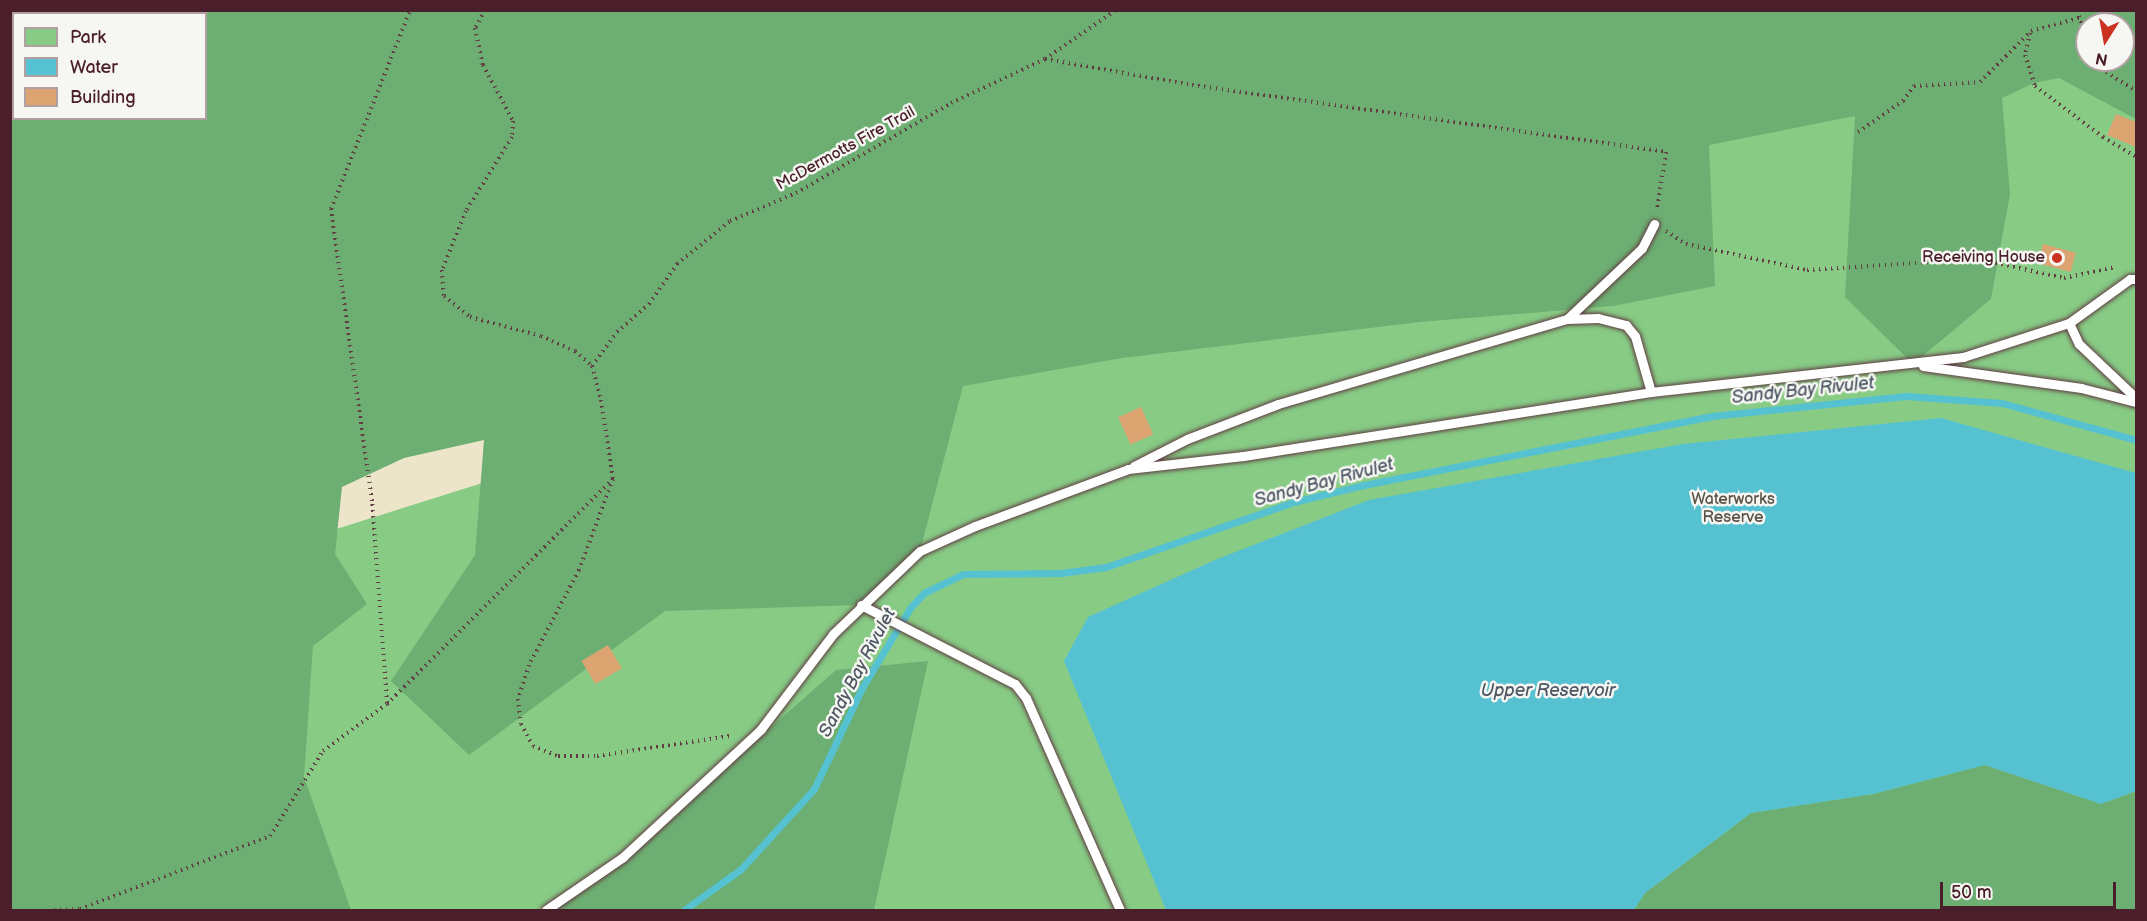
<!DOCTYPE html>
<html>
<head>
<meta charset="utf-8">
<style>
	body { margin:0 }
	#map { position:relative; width:2147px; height:921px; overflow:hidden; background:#ede5ca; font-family:"Balsamiq Sans",sans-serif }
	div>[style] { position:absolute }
	.green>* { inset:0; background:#87cb85 }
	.forest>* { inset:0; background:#6daf72 }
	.water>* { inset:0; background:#56c2d1 }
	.stream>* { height:7px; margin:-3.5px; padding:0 3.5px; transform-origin:3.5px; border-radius:3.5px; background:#56c2d1 }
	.building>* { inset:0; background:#dba471; transform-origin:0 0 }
	.path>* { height:4px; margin-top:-2px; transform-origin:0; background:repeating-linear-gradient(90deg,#623d43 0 1.5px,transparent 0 6px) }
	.roads { filter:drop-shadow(0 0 2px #623d43) drop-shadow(0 0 2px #623d43) }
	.service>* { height:9px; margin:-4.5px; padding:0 4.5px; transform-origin:4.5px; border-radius:4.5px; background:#fff }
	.dots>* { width:16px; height:16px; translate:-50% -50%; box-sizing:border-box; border:3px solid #f6f6f2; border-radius:50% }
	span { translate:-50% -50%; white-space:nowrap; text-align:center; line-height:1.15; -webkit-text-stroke:5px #f6f6f2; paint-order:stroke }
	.street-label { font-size:16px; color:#4a1f2b }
	.poi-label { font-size:16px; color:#4a1f2b }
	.right { translate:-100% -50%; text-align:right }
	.park-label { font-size:16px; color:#5c5346 }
	.water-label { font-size:18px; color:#4e5865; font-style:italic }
	.frame { position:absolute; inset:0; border:12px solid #4a1f2b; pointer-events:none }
	.legend { position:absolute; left:12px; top:12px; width:195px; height:108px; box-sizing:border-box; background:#f6f6f2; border:2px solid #b1a0a2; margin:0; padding:8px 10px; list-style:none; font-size:18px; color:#4a1f2b }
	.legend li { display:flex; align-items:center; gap:12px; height:30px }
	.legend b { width:30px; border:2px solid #b1a0a2 }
	.north { position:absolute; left:2075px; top:12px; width:60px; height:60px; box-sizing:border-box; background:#f6f6f2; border:2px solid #b1a0a2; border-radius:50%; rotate:191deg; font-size:16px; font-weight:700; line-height:24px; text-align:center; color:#4a1f2b }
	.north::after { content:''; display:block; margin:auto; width:21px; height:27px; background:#c8321e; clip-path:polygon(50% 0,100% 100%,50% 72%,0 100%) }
	.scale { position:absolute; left:1940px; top:882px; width:176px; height:27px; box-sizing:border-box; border:3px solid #4a1f2b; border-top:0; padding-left:8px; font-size:18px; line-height:21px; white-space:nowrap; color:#4a1f2b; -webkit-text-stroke:4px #f6f6f2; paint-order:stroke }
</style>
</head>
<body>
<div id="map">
	<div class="green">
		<div style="clip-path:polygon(evenodd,1978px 11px,2136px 11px,2136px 910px,11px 910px,10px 632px,1978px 11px,2087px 24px,2123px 24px,2123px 60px,2087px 60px,2087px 24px)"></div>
	</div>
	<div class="forest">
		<div style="clip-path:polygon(evenodd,10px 11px,2136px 11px,2136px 119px,2059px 78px,2034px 83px,2002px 98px,2010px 194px,1991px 299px,1913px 364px,1845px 297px,1855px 116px,1709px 145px,1715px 286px,1613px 306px,1420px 322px,1122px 358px,963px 386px,920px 551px,861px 605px,665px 611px,469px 755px,391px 681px,475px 555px,484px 440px,404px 458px,342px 487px,335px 554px,367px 604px,313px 646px,304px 777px,351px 910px,11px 910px,10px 11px,14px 14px,206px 14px,206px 118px,14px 118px,14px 14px,10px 11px,2087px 24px,2123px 24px,2123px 60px,2087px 60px,2087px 24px)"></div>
		<div style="clip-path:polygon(928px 661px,874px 910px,546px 910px,623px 857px,836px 670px)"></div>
		<div style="clip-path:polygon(1985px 765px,2101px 804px,2136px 791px,2136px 910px,1634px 910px,1645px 893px,1751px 813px,1873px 794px)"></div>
	</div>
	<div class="water">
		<div style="clip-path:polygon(1941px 418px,2136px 473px,2136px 791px,2101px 804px,1985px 765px,1873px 794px,1751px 813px,1645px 893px,1634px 910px,1166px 910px,1064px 661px,1088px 617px,1215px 560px,1369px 500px,1683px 444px)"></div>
	</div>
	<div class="stream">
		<div style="left:684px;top:910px;width:70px;rotate:-35.7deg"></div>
		<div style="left:741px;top:869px;width:108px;rotate:-47.6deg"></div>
		<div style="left:814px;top:789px;width:112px;rotate:-64.6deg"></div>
		<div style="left:862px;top:688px;width:93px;rotate:-59deg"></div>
		<div style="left:910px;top:608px;width:21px;rotate:-47deg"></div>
		<div style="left:924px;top:593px;width:43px;rotate:-26deg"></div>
		<div style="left:963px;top:574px;width:98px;rotate:-0.6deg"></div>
		<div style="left:1061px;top:573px;width:45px;rotate:-7.6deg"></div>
		<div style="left:1106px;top:567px;width:199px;rotate:-19.1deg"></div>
		<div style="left:1294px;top:502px;width:72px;rotate:-13.7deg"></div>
		<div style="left:1364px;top:485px;width:355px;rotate:-11.2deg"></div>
		<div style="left:1712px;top:416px;width:195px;rotate:-5.9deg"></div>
		<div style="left:1906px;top:396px;width:96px;rotate:4.2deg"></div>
		<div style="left:2002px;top:403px;width:139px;rotate:15.4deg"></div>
	</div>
	<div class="building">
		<div style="clip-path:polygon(2116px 114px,2136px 122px,2136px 147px,2107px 135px)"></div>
		<div style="left:2043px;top:244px;width:34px;height:20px;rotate:15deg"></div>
		<div style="left:1141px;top:407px;width:30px;height:25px;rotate:66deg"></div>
		<div style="left:608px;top:645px;width:27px;height:31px;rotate:59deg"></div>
	</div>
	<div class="path">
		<div style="left:485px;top:10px;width:21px;rotate:119deg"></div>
		<div style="left:475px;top:28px;width:38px;rotate:78deg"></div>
		<div style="left:483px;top:65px;width:64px;rotate:61.8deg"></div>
		<div style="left:513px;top:121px;width:16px;rotate:94deg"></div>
		<div style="left:512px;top:137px;width:87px;rotate:121.9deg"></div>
		<div style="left:466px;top:211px;width:64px;rotate:112.1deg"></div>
		<div style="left:442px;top:270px;width:26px;rotate:86deg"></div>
		<div style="left:444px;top:296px;width:33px;rotate:39deg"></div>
		<div style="left:470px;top:317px;width:73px;rotate:15deg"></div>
		<div style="left:541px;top:336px;width:37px;rotate:24deg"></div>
		<div style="left:575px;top:351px;width:23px;rotate:41deg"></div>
		<div style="left:2077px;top:10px;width:34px;rotate:73deg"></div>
		<div style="left:2030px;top:33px;width:23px;rotate:103deg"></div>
		<div style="left:2025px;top:55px;width:33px;rotate:72deg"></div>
		<div style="left:2035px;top:86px;width:85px;rotate:36.9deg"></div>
		<div style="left:2103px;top:137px;width:39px;rotate:31deg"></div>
		<div style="left:1045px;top:59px;width:149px;rotate:10deg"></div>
		<div style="left:1192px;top:85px;width:479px;rotate:8deg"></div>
		<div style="left:1666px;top:152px;width:59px;rotate:98.8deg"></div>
		<div style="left:2097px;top:60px;width:15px;rotate:53deg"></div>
		<div style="left:2106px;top:72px;width:36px;rotate:32deg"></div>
		<div style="left:1858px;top:132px;width:55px;rotate:-34.6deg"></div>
		<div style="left:1903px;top:101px;width:19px;rotate:-54deg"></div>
		<div style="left:1914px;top:86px;width:66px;rotate:-3.5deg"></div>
		<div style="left:1980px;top:82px;width:72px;rotate:-45deg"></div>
		<div style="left:2031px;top:31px;width:50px;rotate:-15.2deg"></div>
		<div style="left:1666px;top:231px;width:24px;rotate:33deg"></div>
		<div style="left:1686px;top:244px;width:124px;rotate:12.1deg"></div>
		<div style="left:1807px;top:270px;width:171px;rotate:-3.7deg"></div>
		<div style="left:1978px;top:259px;width:88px;rotate:12.5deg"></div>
		<div style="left:2064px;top:278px;width:53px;rotate:-11.9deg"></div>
		<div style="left:592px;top:366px;width:42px;rotate:-53.7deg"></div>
		<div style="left:617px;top:332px;width:43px;rotate:-41.2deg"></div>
		<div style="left:649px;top:304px;width:49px;rotate:-55deg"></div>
		<div style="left:677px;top:264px;width:68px;rotate:-39.1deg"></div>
		<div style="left:730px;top:221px;width:72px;rotate:-23deg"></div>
		<div style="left:796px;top:193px;width:179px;rotate:-30.1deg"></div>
		<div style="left:951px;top:103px;width:104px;rotate:-25.1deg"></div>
		<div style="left:1045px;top:59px;width:86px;rotate:-34.6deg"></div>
		<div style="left:592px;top:366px;width:35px;rotate:75deg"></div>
		<div style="left:601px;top:400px;width:80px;rotate:81.4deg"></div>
		<div style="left:613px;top:479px;width:97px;rotate:110.5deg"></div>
		<div style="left:579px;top:570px;width:107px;rotate:117.8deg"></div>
		<div style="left:529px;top:665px;width:36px;rotate:108deg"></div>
		<div style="left:518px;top:699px;width:25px;rotate:83deg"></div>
		<div style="left:521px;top:724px;width:25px;rotate:61deg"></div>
		<div style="left:533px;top:746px;width:27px;rotate:22deg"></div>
		<div style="left:558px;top:756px;width:39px"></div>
		<div style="left:597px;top:756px;width:134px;rotate:-8.6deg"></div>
		<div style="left:387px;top:703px;width:203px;rotate:-94.2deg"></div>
		<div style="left:372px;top:501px;width:295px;rotate:-98deg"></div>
		<div style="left:331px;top:209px;width:214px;rotate:-68.3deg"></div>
		<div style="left:54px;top:910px;width:26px;rotate:-2deg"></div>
		<div style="left:80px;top:909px;width:204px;rotate:-21deg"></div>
		<div style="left:270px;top:836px;width:100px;rotate:-58.1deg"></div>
		<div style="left:323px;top:751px;width:79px;rotate:-36.3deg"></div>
		<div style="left:387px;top:704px;width:319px;rotate:-44.9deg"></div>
	</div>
	<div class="roads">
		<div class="service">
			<div style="left:1567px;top:319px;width:103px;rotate:-43.4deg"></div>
			<div style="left:1642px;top:248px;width:27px;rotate:-63deg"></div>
			<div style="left:2069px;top:323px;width:23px;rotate:65deg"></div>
			<div style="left:2079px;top:344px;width:79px;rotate:43.5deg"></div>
			<div style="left:1923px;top:366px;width:160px;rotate:7.9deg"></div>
			<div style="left:2081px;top:388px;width:57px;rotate:14.3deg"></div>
			<div style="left:1134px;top:466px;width:59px;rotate:-27deg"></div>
			<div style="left:1187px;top:439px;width:97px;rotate:-21deg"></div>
			<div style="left:1278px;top:404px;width:301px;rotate:-16.4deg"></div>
			<div style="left:1567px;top:319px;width:31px;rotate:-2deg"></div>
			<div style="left:1598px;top:318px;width:29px;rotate:14deg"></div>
			<div style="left:1626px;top:325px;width:14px;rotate:51deg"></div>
			<div style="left:1635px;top:336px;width:58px;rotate:74.1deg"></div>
			<div style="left:861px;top:605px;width:173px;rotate:27.2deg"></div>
			<div style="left:1015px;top:684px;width:18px;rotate:52deg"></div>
			<div style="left:1026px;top:698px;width:232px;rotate:66.1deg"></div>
			<div style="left:546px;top:910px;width:93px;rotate:-34.5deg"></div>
			<div style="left:623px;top:857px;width:188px;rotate:-42.8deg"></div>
			<div style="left:761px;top:729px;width:119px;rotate:-52.8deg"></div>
			<div style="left:833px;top:634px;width:120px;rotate:-43.7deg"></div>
			<div style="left:920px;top:551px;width:60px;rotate:-24.4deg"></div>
			<div style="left:975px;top:526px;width:163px;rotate:-20.4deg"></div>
			<div style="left:1128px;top:469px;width:116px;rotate:-6.4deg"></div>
			<div style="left:1243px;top:456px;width:413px;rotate:-8.9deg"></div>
			<div style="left:1651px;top:392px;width:314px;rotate:-6.4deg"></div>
			<div style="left:1963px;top:357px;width:111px;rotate:-17.8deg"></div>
			<div style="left:2069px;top:323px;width:75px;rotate:-35.8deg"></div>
			<div style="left:2130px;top:279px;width:6px"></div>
		</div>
	</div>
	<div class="dots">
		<div style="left:2057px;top:258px;background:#c8321e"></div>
	</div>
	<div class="street-label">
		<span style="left:846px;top:149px;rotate:-29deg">McDermotts Fire Trail</span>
	</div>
	<div class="poi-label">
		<span class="right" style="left:2045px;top:258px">Receiving House</span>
	</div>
	<div class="park-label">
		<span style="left:1733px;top:509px">Waterworks<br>Reserve</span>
	</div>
	<div class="water-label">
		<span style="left:1803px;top:391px;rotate:-6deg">Sandy Bay Rivulet</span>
		<span style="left:1324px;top:483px;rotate:-15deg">Sandy Bay Rivulet</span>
		<span style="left:858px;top:673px;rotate:-62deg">Sandy Bay Rivulet</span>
		<span style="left:1548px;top:691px">Upper Reservoir</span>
	</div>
	<div class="frame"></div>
	<ul class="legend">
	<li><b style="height:16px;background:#87cb85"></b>Park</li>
	<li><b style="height:16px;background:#56c2d1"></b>Water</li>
	<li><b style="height:16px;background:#dba471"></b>Building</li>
	</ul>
	<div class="north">N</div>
	<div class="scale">50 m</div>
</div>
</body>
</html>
